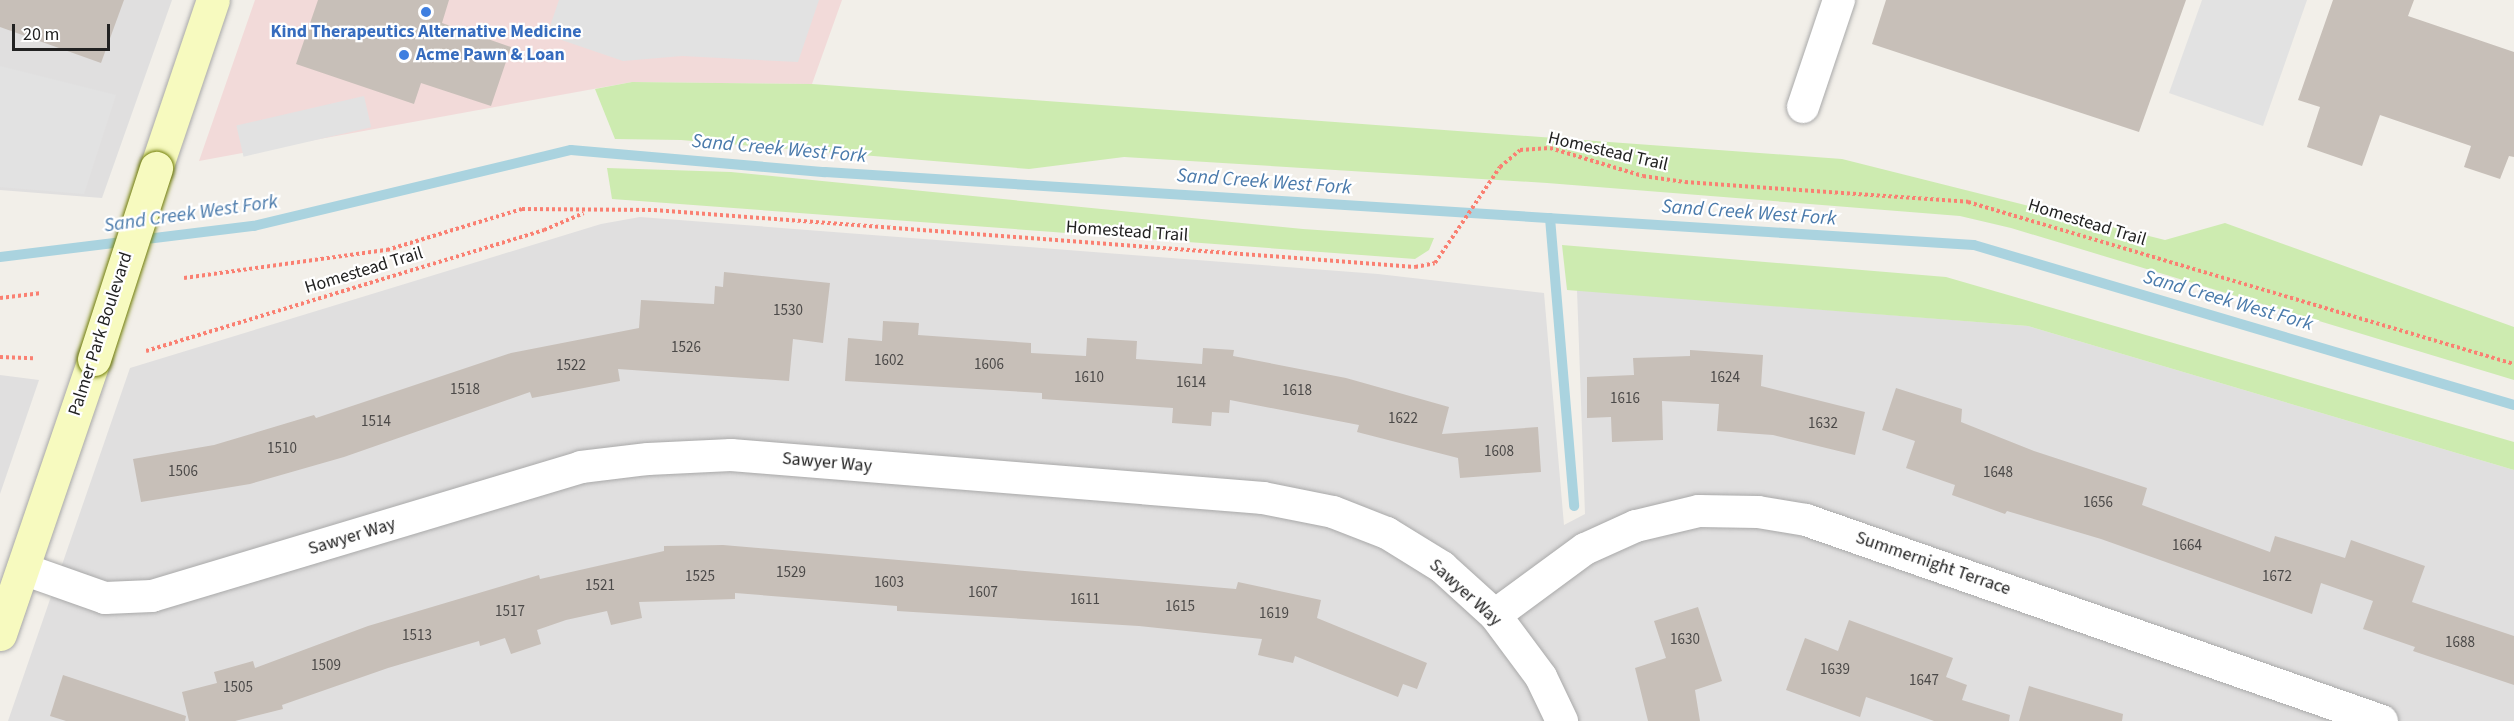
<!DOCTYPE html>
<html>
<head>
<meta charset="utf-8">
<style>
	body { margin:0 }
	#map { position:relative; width:2514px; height:721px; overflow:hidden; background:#f2efe9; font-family:"Source Sans 3",sans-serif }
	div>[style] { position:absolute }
	.residential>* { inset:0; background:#e0dfdf }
	.commercial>* { inset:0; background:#f2dad9 }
	.grass>* { inset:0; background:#cdebb0 }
	.parking>* { inset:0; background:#e2e2e2; transform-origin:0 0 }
	.stream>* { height:10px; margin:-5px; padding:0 5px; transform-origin:5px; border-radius:5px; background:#aad3df }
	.building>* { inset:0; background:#c7bfb8 }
	.path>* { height:4px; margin-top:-2px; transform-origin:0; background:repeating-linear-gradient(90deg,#fa8072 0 3px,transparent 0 6px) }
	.roads { filter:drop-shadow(0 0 2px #a9a9a9) drop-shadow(0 0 2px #a9a9a9) }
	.minor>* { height:32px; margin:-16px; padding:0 16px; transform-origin:16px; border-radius:16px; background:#fff }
	.secondary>* { height:33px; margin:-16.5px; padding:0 16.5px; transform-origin:16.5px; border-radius:16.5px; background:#f7fabf }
	.bridges { filter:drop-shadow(0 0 2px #707d05) drop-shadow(0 0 2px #707d05) }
	.secondary-bridge>* { height:33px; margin:-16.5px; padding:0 16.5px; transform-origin:16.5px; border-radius:16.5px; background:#f7fabf }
	.dots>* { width:16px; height:16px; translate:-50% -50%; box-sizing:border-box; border:3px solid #fff; border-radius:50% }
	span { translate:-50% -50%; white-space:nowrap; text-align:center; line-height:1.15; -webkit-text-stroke:4.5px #fff; paint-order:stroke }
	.number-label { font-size:15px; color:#4b4948 }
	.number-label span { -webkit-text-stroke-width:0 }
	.shop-label { font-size:18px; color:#366cbe; font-weight:700 }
	.left { translate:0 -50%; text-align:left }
	.street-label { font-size:18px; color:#222 }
	.water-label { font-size:20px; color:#4a7aab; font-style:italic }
	.scale { position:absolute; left:12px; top:24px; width:98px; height:27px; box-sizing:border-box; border:3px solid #222; border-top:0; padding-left:8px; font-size:18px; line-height:21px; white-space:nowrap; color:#222; -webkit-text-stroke:4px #fff; paint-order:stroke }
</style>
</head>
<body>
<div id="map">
	<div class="residential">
		<div style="clip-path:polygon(0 0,172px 0,102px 198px,0 190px)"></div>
		<div style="clip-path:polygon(640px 217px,1378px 274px,1544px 293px,1564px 525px,1585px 514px,1577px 290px,2028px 326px,2514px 470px,2514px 721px,8px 721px,130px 368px,601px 224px)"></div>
		<div style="clip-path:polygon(0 375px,39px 380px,0 494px)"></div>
	</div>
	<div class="commercial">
		<div style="clip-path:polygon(255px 0,842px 0,812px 84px,632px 82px,199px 161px)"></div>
	</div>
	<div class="grass">
		<div style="clip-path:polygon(632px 82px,812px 84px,1842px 159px,2165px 240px,2225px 223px,2514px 327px,2514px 380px,2011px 228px,1960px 216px,1547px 183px,1124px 157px,1029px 169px,681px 140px,615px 139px,595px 89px)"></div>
		<div style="clip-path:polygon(607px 168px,731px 172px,1303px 229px,1434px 238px,1429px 250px,1415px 259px,612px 199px)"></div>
		<div style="clip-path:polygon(1562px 245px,1946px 277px,2514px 442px,2514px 470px,2028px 326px,1567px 290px)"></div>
	</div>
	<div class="parking">
		<div style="clip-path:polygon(559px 0,819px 0,798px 62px,682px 56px,623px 61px,547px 35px)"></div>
		<div style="clip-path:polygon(2202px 0,2307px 0,2263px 126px,2169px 93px)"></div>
		<div style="clip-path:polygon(0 66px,116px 95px,84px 194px,0 187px)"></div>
		<div style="left:364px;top:96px;width:32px;height:131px;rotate:77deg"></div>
	</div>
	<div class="stream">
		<div style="left:1550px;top:218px;width:289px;rotate:85.2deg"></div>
		<div style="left:0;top:257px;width:256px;rotate:-7deg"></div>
		<div style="left:254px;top:226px;width:326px;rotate:-13.5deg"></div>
		<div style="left:571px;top:150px;width:255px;rotate:5deg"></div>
		<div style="left:825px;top:172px;width:1151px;rotate:3.64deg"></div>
		<div style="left:1974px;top:245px;width:563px;rotate:16.5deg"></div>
	</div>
	<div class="building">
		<div style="clip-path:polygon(0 0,124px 0,101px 63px,0 27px)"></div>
		<div style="clip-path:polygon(318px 0,449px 0,442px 23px,511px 47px,491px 106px,421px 83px,414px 104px,296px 64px)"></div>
		<div style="clip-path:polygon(1886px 0,2186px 0,2139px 132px,1872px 44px)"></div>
		<div style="clip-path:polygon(2333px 0,2414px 0,2408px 16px,2514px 52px,2514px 157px,2509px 156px,2500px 179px,2464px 167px,2471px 146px,2380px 115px,2362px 166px,2307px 147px,2320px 107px,2298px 100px)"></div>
		<div style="clip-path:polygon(724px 272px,830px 283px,823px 343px,793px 339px,789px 381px,618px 369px,620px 381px,532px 398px,530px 392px,344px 457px,250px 484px,141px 502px,133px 459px,214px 445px,314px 415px,316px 418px,511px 353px,639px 328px,641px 300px,714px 304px,715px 286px,723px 287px)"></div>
		<div style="clip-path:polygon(883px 321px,919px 323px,918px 335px,1031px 343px,1031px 353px,1086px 356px,1087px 338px,1137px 341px,1136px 359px,1202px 364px,1203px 348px,1234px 350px,1233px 356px,1346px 378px,1449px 407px,1442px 434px,1538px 427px,1541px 472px,1460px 478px,1458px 458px,1357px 432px,1359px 425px,1230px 400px,1229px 413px,1212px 412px,1211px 426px,1172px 423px,1173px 408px,1042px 399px,1042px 393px,845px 381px,848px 338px,882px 341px)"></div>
		<div style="clip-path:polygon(1690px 350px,1763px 355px,1761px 386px,1865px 412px,1855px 455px,1773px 435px,1717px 431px,1719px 404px,1662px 401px,1663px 440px,1612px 442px,1611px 417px,1587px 418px,1587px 377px,1634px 375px,1633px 358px,1690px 356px)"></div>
		<div style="clip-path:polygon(1896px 388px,1962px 409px,1961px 422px,2034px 451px,2147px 488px,2142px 505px,2270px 552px,2275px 536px,2345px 558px,2351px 540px,2425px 566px,2412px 602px,2514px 636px,2514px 685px,2413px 651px,2415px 647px,2363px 629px,2373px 601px,2321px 583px,2312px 614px,2101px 539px,2007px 511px,2005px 514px,1952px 495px,1955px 485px,1906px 468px,1915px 441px,1882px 430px)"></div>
		<div style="clip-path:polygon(723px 545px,1236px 589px,1238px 582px,1321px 600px,1317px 618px,1427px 663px,1417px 689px,1403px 684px,1398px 697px,1295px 656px,1293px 663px,1258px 655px,1262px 639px,1139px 626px,897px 611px,897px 606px,735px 593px,735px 599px,639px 602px,642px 618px,611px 625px,607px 611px,566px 620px,537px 630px,541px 644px,511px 654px,505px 638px,480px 646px,479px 641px,388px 668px,282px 705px,283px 709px,235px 721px,189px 721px,182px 692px,217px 683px,214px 672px,253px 661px,255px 668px,368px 626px,539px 575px,540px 579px,664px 551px,664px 546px)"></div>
		<div style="clip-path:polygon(1698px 607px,1722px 681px,1695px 690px,1700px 721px,1648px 721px,1635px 668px,1666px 658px,1654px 621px)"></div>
		<div style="clip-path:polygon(1849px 620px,1953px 658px,1946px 677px,1967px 685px,1962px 700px,2010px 715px,2009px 721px,1934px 721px,1866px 697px,1860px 717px,1786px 690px,1805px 638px,1838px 651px)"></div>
		<div style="clip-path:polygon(63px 675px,186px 716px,185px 721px,66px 721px,50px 716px)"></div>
		<div style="clip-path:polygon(2029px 686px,2123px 714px,2122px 721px,2019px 721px)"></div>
	</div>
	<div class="path">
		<div style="left:184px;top:278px;width:205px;rotate:-7.9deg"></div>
		<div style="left:387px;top:250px;width:141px;rotate:-16.9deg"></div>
		<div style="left:522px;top:209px;width:132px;rotate:0.4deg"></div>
		<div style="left:654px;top:210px;width:763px;rotate:4.28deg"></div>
		<div style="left:1415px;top:267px;width:20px;rotate:-11deg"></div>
		<div style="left:1435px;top:263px;width:116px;rotate:-55.9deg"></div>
		<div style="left:1500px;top:167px;width:26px;rotate:-40deg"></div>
		<div style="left:1520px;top:150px;width:30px;rotate:-4deg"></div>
		<div style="left:1550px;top:148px;width:97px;rotate:16.8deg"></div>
		<div style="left:1643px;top:176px;width:42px;rotate:8.1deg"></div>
		<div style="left:1685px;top:182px;width:284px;rotate:4deg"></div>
		<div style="left:1968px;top:202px;width:570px;rotate:16.53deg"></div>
		<div style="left:0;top:298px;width:42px;rotate:-6.8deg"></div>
		<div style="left:146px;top:351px;width:416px;rotate:-16.9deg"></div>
		<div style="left:544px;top:230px;width:43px;rotate:-23deg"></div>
		<div style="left:0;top:357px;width:33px;rotate:2deg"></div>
	</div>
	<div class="roads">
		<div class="minor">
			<div style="left:1803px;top:107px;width:113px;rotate:-71.4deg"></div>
			<div style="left:23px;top:569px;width:87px;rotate:19.5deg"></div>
			<div style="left:105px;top:598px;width:47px;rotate:-2.4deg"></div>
			<div style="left:152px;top:596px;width:448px;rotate:-16.7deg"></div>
			<div style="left:581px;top:467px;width:67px;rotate:-6.8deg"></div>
			<div style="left:648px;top:459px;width:83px;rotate:-2.8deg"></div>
			<div style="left:731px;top:455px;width:534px;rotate:4.62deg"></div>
			<div style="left:1263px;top:498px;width:71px;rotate:11.3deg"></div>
			<div style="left:1333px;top:512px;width:58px;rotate:21.3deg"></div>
			<div style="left:1387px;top:533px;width:65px;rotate:31.7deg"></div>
			<div style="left:1442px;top:567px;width:72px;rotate:42.2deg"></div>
			<div style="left:1495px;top:615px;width:77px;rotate:53.4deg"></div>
			<div style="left:1541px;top:677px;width:49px;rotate:64.5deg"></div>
			<div style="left:1495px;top:615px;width:112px;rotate:-36.3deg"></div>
			<div style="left:1585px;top:549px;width:56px;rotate:-24.3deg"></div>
			<div style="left:1636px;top:526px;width:65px;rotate:-13.4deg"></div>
			<div style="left:1699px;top:511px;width:59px;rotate:1deg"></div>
			<div style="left:1758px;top:512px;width:49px;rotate:9.5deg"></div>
			<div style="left:1806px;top:520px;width:610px;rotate:19.24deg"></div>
		</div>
		<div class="secondary">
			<div style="left:156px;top:168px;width:177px;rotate:-71.3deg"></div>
			<div style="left:0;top:634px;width:291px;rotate:-71.1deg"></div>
		</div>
	</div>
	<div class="bridges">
		<div class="secondary-bridge">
			<div style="left:94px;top:359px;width:201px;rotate:-72deg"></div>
		</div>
	</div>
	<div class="dots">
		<div style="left:426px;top:12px;background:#3f7fe0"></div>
		<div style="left:404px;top:55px;background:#3f7fe0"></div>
	</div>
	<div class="number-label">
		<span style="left:788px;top:311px">1530</span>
		<span style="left:686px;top:348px">1526</span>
		<span style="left:889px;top:361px">1602</span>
		<span style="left:989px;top:365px">1606</span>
		<span style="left:571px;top:366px">1522</span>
		<span style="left:1089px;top:378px">1610</span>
		<span style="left:1725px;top:378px">1624</span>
		<span style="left:1191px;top:383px">1614</span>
		<span style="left:465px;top:390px">1518</span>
		<span style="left:1297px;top:391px">1618</span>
		<span style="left:1625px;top:399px">1616</span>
		<span style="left:1403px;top:419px">1622</span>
		<span style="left:376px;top:422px">1514</span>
		<span style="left:1823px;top:424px">1632</span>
		<span style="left:282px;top:449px">1510</span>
		<span style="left:1499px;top:452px">1608</span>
		<span style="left:183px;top:472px">1506</span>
		<span style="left:1998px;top:473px">1648</span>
		<span style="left:2098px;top:503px">1656</span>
		<span style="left:2187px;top:546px">1664</span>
		<span style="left:791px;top:573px">1529</span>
		<span style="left:700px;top:577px">1525</span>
		<span style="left:2277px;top:577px">1672</span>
		<span style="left:889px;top:583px">1603</span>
		<span style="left:600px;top:586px">1521</span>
		<span style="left:983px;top:593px">1607</span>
		<span style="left:1085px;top:600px">1611</span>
		<span style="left:1180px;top:607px">1615</span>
		<span style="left:510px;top:612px">1517</span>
		<span style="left:1274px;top:614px">1619</span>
		<span style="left:417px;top:636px">1513</span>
		<span style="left:1685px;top:640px">1630</span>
		<span style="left:2460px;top:643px">1688</span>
		<span style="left:326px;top:666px">1509</span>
		<span style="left:1835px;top:670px">1639</span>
		<span style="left:1924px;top:681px">1647</span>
		<span style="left:238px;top:688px">1505</span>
	</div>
	<div class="shop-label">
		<span style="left:426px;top:32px">Kind Therapeutics Alternative Medicine</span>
		<span class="left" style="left:416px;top:55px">Acme Pawn &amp; Loan</span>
	</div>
	<div class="street-label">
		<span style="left:1608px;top:152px;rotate:13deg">Homestead Trail</span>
		<span style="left:2087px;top:223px;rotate:17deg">Homestead Trail</span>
		<span style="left:1127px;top:232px;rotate:4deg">Homestead Trail</span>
		<span style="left:364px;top:271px;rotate:-17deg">Homestead Trail</span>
		<span style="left:101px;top:334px;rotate:-72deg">Palmer Park Boulevard</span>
		<span style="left:827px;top:463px;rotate:5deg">Sawyer Way</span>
		<span style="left:352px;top:537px;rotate:-17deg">Sawyer Way</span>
		<span style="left:1933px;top:564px;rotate:19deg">Summernight Terrace</span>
		<span style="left:1465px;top:593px;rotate:42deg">Sawyer Way</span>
	</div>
	<div class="water-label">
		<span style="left:779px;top:149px;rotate:5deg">Sand Creek West Fork</span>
		<span style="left:1264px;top:182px;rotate:4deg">Sand Creek West Fork</span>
		<span style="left:1749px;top:213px;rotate:4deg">Sand Creek West Fork</span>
		<span style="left:191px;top:214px;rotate:-8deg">Sand Creek West Fork</span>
		<span style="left:2228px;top:301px;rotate:16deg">Sand Creek West Fork</span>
	</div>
	<div class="scale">20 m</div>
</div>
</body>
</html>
